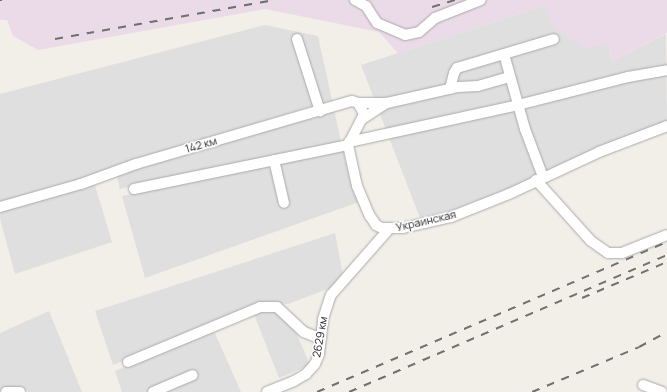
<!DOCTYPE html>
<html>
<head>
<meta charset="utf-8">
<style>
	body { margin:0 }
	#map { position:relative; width:667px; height:392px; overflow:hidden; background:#f2efe9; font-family:Manrope,sans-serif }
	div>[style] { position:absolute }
	.residential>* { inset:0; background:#e0dfdf }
	.industrial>* { inset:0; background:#ebdbe8 }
	.roads { filter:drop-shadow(0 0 1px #a9a9a9) drop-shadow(0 0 1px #a9a9a9) }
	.minor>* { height:10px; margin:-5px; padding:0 5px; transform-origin:5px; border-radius:5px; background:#fff }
	.rail>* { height:2px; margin-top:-1px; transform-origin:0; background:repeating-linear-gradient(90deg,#707070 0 8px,transparent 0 16px) }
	span { translate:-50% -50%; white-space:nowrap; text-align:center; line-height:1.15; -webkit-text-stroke:3px #fff; paint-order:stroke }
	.street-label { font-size:11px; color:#222 }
</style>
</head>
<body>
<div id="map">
	<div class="residential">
		<div style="clip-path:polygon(546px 5px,608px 44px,612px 61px,666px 34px,667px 123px,507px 189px,449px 211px,420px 218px,361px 65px)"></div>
		<div style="clip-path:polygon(265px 25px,318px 36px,332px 100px,134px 160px,80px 180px,0 203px,0 94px)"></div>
		<div style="clip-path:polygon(334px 109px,341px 142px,120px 189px,116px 173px)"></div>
		<div style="clip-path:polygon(343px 151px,352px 187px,359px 202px,145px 278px,122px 196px)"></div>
		<div style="clip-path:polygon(94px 182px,112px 242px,15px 274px,0 219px,0 211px)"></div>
		<div style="clip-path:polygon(335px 233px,343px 275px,333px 287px,288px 304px,259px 303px,113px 365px,95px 311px)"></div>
		<div style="clip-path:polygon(270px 308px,293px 325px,310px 365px,279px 378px,253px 312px)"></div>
		<div style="clip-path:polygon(49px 311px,82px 392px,28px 392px,18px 386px,0 391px,0 333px)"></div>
		<div style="clip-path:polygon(214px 331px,241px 392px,122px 392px,115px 371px)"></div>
	</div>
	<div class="industrial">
		<div style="clip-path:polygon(0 0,667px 0,667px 33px,612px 61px,608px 44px,583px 49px,552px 25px,546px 5px,398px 53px,379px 32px,265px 9px,38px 50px,13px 36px,7px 20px,0 20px)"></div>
	</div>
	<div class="roads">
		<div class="minor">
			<div style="left:355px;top:0;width:13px;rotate:29deg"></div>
			<div style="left:366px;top:6px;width:20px;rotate:57deg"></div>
			<div style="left:377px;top:23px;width:30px;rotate:23deg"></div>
			<div style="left:405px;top:35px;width:14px;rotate:-12deg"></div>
			<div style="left:419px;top:32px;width:21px;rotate:-41deg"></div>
			<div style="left:435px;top:18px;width:49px;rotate:-21.4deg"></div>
			<div style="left:297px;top:39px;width:76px;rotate:72.3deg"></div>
			<div style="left:504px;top:54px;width:78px;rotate:74.4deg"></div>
			<div style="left:525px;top:129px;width:51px;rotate:69.4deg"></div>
			<div style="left:450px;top:89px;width:16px;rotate:-76deg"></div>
			<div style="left:454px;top:73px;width:6px;rotate:-59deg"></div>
			<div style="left:457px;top:68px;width:101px;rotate:-16.6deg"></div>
			<div style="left:358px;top:103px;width:29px"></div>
			<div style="left:362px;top:119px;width:30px;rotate:-33deg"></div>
			<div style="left:387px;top:103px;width:73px;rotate:-12.7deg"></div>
			<div style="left:458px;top:87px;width:20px;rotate:-3deg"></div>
			<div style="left:478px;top:86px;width:33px;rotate:-16deg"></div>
			<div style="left:349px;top:142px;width:173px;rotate:-12.3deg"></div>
			<div style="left:518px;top:105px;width:114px;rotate:-14.3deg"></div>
			<div style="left:628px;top:77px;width:40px;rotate:-10deg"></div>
			<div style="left:274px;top:160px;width:44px;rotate:76.9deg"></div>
			<div style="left:536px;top:180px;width:82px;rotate:48deg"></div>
			<div style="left:591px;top:241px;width:21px;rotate:35deg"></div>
			<div style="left:608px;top:253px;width:14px"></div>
			<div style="left:622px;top:253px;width:48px;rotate:-21.8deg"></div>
			<div style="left:134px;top:189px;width:218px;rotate:-11.6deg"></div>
			<div style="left:348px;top:145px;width:42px;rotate:77.6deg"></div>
			<div style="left:357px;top:186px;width:33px;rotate:67deg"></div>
			<div style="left:370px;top:216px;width:11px;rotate:56deg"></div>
			<div style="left:376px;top:225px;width:7px;rotate:27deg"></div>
			<div style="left:382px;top:228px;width:21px"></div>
			<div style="left:403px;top:228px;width:49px;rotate:-12.9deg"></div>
			<div style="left:451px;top:217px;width:62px;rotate:-21.6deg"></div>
			<div style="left:509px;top:194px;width:99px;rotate:-25deg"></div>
			<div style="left:599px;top:152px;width:73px;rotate:-20.9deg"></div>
			<div style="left:0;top:207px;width:84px;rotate:-15.9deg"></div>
			<div style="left:81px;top:184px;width:59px;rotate:-20deg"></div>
			<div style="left:136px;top:164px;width:225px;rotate:-16.3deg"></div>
			<div style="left:352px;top:101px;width:6px;rotate:18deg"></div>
			<div style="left:358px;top:103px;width:13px;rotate:61deg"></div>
			<div style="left:364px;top:114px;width:35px;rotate:117deg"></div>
			<div style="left:128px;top:362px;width:143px;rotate:-22.6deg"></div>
			<div style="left:260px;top:307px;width:17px"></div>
			<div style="left:277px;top:307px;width:37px;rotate:43deg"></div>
			<div style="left:304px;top:332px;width:18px;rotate:22deg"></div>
			<div style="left:643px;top:385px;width:20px;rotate:20deg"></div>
			<div style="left:6px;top:392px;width:14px"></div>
			<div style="left:153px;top:392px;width:43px;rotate:-23deg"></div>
			<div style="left:267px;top:392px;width:29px;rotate:-22deg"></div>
			<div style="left:294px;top:381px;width:14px;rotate:-30deg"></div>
			<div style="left:306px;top:374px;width:13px;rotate:-48deg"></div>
			<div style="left:315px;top:364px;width:11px;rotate:-68deg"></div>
			<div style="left:319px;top:354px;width:35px;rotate:-83deg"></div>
			<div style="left:323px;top:319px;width:25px;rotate:-72deg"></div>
			<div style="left:331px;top:295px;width:88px;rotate:-48.7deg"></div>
		</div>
	</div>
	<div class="rail">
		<div style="left:0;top:0;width:2px"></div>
		<div style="left:432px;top:7px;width:24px;rotate:-17deg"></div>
		<div style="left:55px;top:39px;width:223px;rotate:-10.1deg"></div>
		<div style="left:582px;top:298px;width:92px;rotate:-23deg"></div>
		<div style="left:317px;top:392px;width:381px;rotate:-23.2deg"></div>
		<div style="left:349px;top:392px;width:346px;rotate:-23.3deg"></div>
		<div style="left:532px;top:392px;width:116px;rotate:-22.8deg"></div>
		<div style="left:639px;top:347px;width:32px;rotate:-28deg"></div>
	</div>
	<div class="street-label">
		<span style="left:201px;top:145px;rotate:-16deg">142 км</span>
		<span style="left:426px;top:221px;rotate:-13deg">Украинская</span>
		<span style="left:320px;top:337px;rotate:-80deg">2629 км</span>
	</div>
</div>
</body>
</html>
